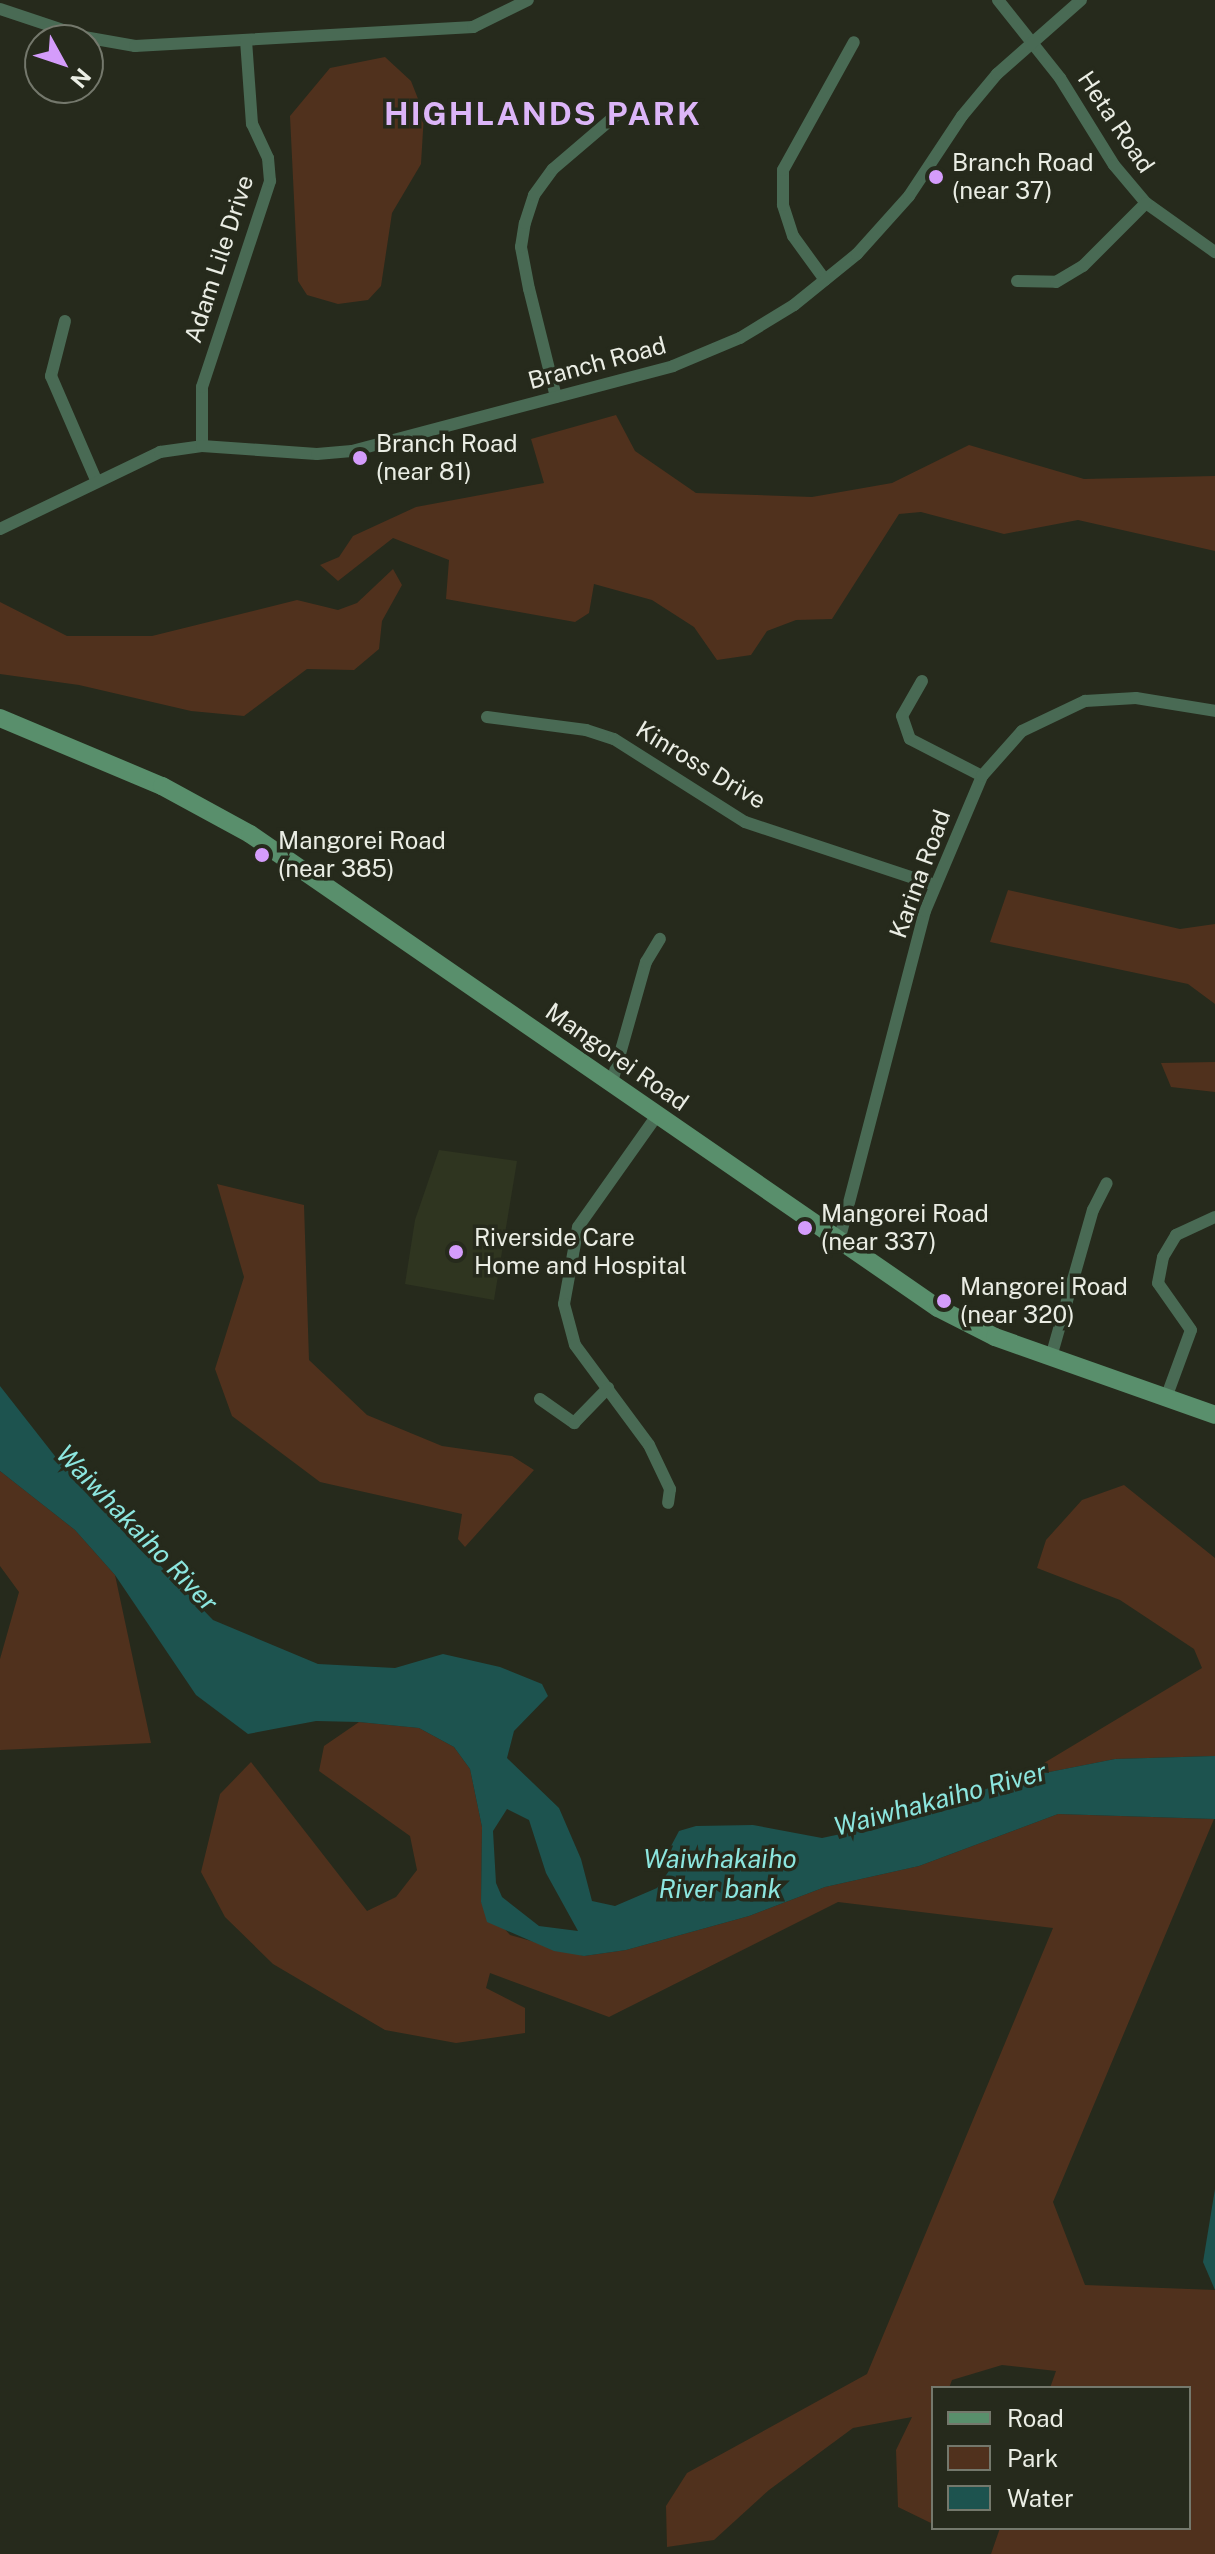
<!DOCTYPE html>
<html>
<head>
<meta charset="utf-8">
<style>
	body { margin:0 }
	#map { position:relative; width:1215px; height:2554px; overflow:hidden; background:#262a1c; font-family:"Public Sans",sans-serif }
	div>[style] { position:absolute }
	.built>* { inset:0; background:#2f3520 }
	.green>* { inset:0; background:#50311d }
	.water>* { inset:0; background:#1d534f }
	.street>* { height:12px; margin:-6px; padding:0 6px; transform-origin:6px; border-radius:6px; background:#496a54 }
	.secondary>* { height:18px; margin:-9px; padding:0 9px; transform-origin:9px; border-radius:9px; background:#598f6c }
	.dots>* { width:22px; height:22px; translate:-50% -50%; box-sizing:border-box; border:4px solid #262a1c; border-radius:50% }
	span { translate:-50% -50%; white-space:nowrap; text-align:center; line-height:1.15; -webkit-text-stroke:7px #262a1c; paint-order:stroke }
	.street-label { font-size:24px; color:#eaede4 }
	.poi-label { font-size:24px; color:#eaede4 }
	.left { translate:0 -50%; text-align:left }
	.water-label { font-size:26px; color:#8ce6df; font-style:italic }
	.district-label { font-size:32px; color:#dcb5f8; font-weight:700; letter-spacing:2px }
	.legend { position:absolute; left:931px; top:2386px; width:260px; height:144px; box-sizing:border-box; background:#262a1c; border:2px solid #74786c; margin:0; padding:10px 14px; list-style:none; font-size:24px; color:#eaede4 }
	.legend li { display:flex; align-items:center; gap:16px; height:40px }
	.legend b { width:40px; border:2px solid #74786c }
	.north { position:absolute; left:24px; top:24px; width:80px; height:80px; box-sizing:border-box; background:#262a1c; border:2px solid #74786c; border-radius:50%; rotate:130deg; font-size:22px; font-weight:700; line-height:32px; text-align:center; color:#eaede4 }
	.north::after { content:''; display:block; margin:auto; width:28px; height:36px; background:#d49cfb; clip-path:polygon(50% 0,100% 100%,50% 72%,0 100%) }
</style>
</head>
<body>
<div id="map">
	<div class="built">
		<div style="clip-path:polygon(439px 1150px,517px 1161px,494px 1300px,405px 1284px,415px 1220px)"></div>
	</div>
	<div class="green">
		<div style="clip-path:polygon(385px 57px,411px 81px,424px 114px,421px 164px,392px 213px,381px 286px,368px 300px,338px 304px,307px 295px,298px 281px,290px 116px,330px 68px)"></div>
		<div style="clip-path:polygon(616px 415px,635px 451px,696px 493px,812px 497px,892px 483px,969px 445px,1084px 479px,1215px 476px,1215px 551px,1078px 520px,1004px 534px,921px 512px,899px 514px,832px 619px,796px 620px,767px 631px,751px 655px,717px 660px,694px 627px,652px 600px,594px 584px,589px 613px,575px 622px,446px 599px,449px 560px,393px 538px,338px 581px,320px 565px,339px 557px,353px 536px,416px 507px,544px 483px,531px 439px)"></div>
		<div style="clip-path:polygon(393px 569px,402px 585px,382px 621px,379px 649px,354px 670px,307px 669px,244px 716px,191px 711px,79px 685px,0 674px,0 602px,67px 636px,152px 636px,297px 600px,338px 610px,357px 603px)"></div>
		<div style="clip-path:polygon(1008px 890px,1180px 929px,1215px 924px,1215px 1004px,1188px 984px,990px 942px)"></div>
		<div style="clip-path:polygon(1215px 1062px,1215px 1092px,1171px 1087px,1161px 1063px)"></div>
		<div style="clip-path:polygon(217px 1184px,304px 1205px,309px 1360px,367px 1415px,442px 1446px,512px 1456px,534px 1470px,465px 1547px,458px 1539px,462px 1514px,320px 1482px,232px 1416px,215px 1369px,244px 1277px)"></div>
		<div style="clip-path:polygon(0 1471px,75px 1530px,115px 1575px,151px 1743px,0 1750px,0 1659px,19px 1592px,0 1566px)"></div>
		<div style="clip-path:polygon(1124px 1485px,1215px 1558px,1215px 1756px,1115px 1759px,1019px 1778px,1202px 1668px,1194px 1649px,1120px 1600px,1037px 1568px,1046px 1540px,1082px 1500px)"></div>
		<div style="clip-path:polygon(359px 1722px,419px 1728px,454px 1747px,470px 1769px,482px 1827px,481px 1902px,510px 1935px,584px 1956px,626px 1950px,749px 1916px,825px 1887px,919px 1866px,1058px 1814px,1214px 1819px,1053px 2202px,1085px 2285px,1215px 2290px,1215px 2554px,991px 2554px,1000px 2528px,1189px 2528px,1189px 2388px,1050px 2388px,1056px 2371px,1002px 2365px,952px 2380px,949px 2388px,933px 2388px,933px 2524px,898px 2507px,896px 2450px,912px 2417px,853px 2428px,769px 2490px,714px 2540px,667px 2547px,666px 2506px,687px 2473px,867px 2374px,1053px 1928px,838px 1902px,609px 2017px,490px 1973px,486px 1988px,525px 2008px,525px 2033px,456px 2043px,385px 2030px,273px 1964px,225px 1917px,201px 1872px,220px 1794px,251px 1762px,367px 1911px,396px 1897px,417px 1870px,410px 1836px,319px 1771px,324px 1746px)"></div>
	</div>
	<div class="water">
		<div style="clip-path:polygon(evenodd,0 1386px,58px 1460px,213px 1620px,318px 1664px,395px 1668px,443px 1654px,500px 1667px,542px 1684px,548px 1696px,514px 1731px,507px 1758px,559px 1808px,581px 1859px,592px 1901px,615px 1906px,657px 1888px,671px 1868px,670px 1848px,679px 1831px,696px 1826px,753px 1825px,822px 1838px,873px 1827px,1019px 1778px,1115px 1759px,1215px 1756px,1215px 1819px,1058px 1814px,919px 1866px,825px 1887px,749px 1916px,626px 1950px,584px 1956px,554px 1951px,487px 1922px,481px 1902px,482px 1827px,470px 1769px,454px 1747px,419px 1728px,359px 1722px,316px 1721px,248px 1734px,196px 1695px,115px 1575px,75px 1530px,0 1471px,0 1386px,507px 1809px,529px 1820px,546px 1873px,578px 1931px,539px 1926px,502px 1897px,496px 1883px,493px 1831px,507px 1809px)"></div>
		<div style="clip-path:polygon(1215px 2189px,1215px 2290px,1203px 2262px)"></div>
	</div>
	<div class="street">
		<div style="left:998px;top:0;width:100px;rotate:51.5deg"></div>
		<div style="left:1060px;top:78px;width:102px;rotate:58.2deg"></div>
		<div style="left:1114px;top:165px;width:50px;rotate:49.9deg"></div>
		<div style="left:1146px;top:203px;width:85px;rotate:35.4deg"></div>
		<div style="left:0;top:9px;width:89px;rotate:18.4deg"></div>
		<div style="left:84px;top:37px;width:52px;rotate:10deg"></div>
		<div style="left:135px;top:46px;width:339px;rotate:-3.2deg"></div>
		<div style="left:473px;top:27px;width:61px;rotate:-26.1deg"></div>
		<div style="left:825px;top:280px;width:54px;rotate:-126deg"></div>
		<div style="left:793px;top:236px;width:33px;rotate:-108deg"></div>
		<div style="left:783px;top:205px;width:35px;rotate:-90deg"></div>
		<div style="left:783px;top:170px;width:146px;rotate:-61deg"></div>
		<div style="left:1017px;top:281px;width:39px;rotate:1deg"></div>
		<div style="left:1056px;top:282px;width:31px;rotate:-31deg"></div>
		<div style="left:1083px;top:266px;width:89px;rotate:-45deg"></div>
		<div style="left:65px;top:321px;width:57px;rotate:104.3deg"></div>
		<div style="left:51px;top:376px;width:113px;rotate:66.6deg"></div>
		<div style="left:556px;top:397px;width:111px;rotate:-104deg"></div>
		<div style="left:529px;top:289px;width:43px;rotate:-100.8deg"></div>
		<div style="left:521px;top:247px;width:24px;rotate:-81deg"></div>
		<div style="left:525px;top:223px;width:29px;rotate:-72deg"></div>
		<div style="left:534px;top:195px;width:32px;rotate:-54deg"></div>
		<div style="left:553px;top:169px;width:91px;rotate:-40.5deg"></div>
		<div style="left:202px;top:446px;width:59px;rotate:-90deg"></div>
		<div style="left:202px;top:387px;width:217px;rotate:-71.7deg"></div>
		<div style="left:270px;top:181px;width:23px;rotate:-95deg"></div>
		<div style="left:268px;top:158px;width:38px;rotate:-115deg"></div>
		<div style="left:252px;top:124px;width:84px;rotate:-94.1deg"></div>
		<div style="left:0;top:529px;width:178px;rotate:-25.7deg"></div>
		<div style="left:160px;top:452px;width:42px;rotate:-8.1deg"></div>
		<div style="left:202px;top:446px;width:115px;rotate:4deg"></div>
		<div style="left:317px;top:454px;width:35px;rotate:-5deg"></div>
		<div style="left:352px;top:451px;width:332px;rotate:-14.8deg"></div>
		<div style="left:673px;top:366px;width:73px;rotate:-22.7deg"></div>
		<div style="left:740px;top:338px;width:63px;rotate:-31.4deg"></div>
		<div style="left:794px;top:305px;width:81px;rotate:-39deg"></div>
		<div style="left:857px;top:254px;width:78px;rotate:-48.1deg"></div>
		<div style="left:909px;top:196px;width:96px;rotate:-56.5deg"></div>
		<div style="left:962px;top:116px;width:55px;rotate:-50.2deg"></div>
		<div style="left:997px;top:74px;width:112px;rotate:-41.4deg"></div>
		<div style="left:922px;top:681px;width:40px;rotate:119.7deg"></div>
		<div style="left:902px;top:716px;width:24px;rotate:71deg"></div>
		<div style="left:910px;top:739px;width:81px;rotate:27.2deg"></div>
		<div style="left:487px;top:717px;width:100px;rotate:7.5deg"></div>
		<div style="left:586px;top:730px;width:29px;rotate:18deg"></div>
		<div style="left:614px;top:739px;width:155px;rotate:32.4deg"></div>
		<div style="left:745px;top:822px;width:199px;rotate:18.4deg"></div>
		<div style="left:612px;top:1082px;width:125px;rotate:-74.2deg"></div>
		<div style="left:646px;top:962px;width:27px;rotate:-59deg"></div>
		<div style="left:658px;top:1114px;width:138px;rotate:125.3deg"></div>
		<div style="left:578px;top:1227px;width:78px;rotate:100.3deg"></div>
		<div style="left:564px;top:1304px;width:42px;rotate:75deg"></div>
		<div style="left:575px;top:1345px;width:124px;rotate:53.5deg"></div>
		<div style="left:649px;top:1445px;width:49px;rotate:64.5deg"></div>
		<div style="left:670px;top:1489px;width:14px;rotate:98deg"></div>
		<div style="left:839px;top:1241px;width:341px;rotate:-75.4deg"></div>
		<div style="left:925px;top:911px;width:147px;rotate:-67.1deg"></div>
		<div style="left:982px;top:776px;width:60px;rotate:-48.4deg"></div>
		<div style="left:1022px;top:731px;width:70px;rotate:-25.5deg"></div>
		<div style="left:1085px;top:701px;width:51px;rotate:-3.4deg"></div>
		<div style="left:1136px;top:698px;width:80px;rotate:9.3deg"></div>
		<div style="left:1051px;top:1357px;width:153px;rotate:-74.1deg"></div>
		<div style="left:1093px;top:1210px;width:30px;rotate:-63deg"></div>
		<div style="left:1166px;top:1398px;width:72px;rotate:-69.8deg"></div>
		<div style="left:1191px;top:1330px;width:57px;rotate:-125.1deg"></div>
		<div style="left:1158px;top:1283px;width:26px;rotate:-79deg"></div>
		<div style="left:1163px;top:1257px;width:26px;rotate:-59deg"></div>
		<div style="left:1176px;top:1235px;width:43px;rotate:-24.8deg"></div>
		<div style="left:540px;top:1399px;width:42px;rotate:35.2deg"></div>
		<div style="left:574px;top:1423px;width:49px;rotate:-45.8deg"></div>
	</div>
	<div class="secondary">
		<div style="left:0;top:718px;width:176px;rotate:22.8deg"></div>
		<div style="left:162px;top:786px;width:100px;rotate:28.6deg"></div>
		<div style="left:250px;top:834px;width:835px;rotate:34.57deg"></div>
		<div style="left:938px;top:1308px;width:64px;rotate:27deg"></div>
		<div style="left:995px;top:1337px;width:233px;rotate:19.5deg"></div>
	</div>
	<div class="dots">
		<div style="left:936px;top:177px;background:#d49cfb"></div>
		<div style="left:360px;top:458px;background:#d49cfb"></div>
		<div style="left:262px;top:855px;background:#d49cfb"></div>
		<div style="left:805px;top:1228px;background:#d49cfb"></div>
		<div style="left:456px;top:1252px;background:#d49cfb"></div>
		<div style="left:944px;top:1301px;background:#d49cfb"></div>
	</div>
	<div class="street-label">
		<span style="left:1116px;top:122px;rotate:56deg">Heta Road</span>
		<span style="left:219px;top:259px;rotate:-72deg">Adam Lile Drive</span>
		<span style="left:597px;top:363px;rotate:-15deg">Branch Road</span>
		<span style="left:701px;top:765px;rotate:31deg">Kinross Drive</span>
		<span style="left:920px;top:874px;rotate:-70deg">Karina Road</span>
		<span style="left:617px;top:1057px;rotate:35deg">Mangorei Road</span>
	</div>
	<div class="poi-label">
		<span class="left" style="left:952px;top:177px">Branch Road<br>(near 37)</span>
		<span class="left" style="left:376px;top:458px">Branch Road<br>(near 81)</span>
		<span class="left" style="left:278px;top:855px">Mangorei Road<br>(near 385)</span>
		<span class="left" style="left:821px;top:1228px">Mangorei Road<br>(near 337)</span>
		<span class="left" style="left:474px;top:1252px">Riverside Care<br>Home and Hospital</span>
		<span class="left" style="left:960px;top:1301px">Mangorei Road<br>(near 320)</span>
	</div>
	<div class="water-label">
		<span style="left:137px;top:1528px;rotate:46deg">Waiwhakaiho River</span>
		<span style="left:940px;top:1799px;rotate:-15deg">Waiwhakaiho River</span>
		<span style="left:720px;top:1874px">Waiwhakaiho<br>River bank</span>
	</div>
	<div class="district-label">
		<span style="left:543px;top:114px">HIGHLANDS PARK</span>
	</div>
	<ul class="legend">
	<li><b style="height:10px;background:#598f6c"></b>Road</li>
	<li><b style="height:22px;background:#50311d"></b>Park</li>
	<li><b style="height:22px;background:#1d534f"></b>Water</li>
	</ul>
	<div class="north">N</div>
</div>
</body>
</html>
